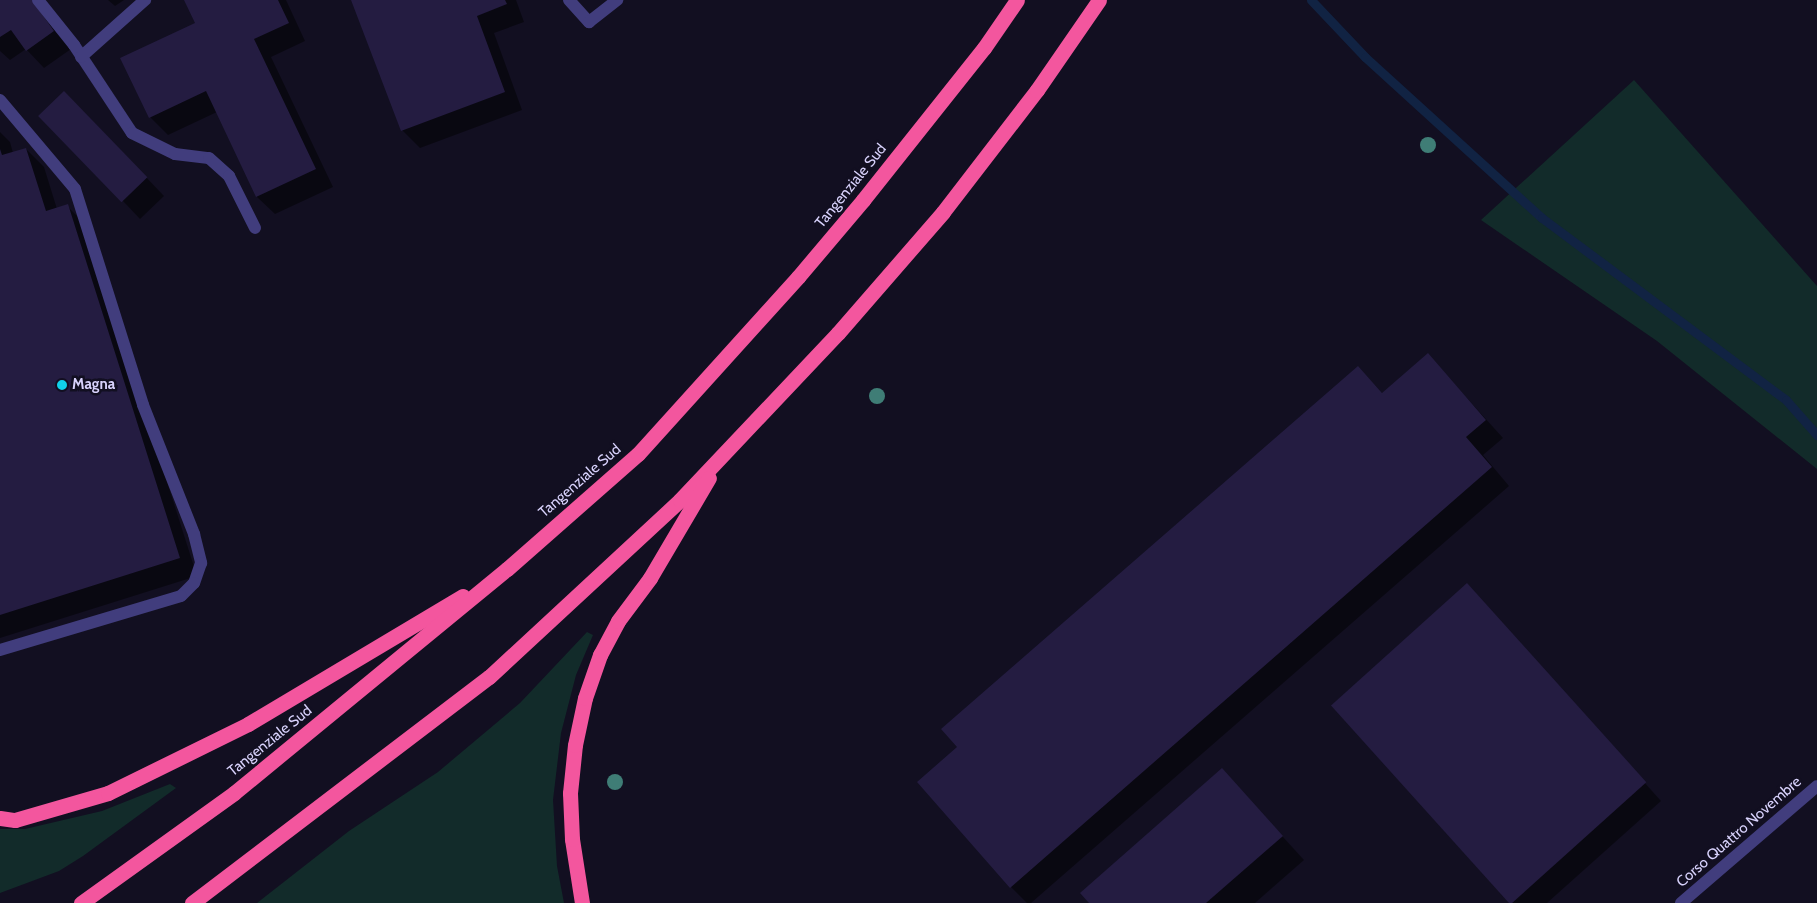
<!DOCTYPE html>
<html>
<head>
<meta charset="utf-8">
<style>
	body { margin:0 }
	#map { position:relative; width:1817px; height:903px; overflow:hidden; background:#120f21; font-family:Cabin,sans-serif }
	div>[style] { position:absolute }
	.green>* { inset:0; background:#122b2a }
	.shadow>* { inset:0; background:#0007 }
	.stream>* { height:9px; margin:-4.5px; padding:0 4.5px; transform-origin:4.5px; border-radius:4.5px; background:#112343 }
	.building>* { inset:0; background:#241c41; transform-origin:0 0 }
	.lane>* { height:12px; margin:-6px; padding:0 6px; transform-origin:6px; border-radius:6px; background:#413d7d }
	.street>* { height:12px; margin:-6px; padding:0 6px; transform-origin:6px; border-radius:6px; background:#413d7d }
	.highway>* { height:15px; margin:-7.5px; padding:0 7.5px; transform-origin:7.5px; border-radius:7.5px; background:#f3569e }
	.trees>* { width:16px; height:16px; margin:-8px; border-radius:50%; background:#3f7d76 }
	.dots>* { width:14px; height:14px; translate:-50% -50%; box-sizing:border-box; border:2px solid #120f21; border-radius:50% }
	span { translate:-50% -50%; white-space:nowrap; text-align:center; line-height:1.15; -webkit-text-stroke:5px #120f21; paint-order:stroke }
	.street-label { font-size:15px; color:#d8d2fc }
	.poi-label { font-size:15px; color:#d8d2fc; font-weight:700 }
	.left { translate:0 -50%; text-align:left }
</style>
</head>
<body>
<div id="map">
	<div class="green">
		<div style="clip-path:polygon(1634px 80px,1817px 286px,1817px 469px,1657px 341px,1481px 220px)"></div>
		<div style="clip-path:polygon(587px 632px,593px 635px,576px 675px,561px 733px,553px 800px,557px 866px,564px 903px,257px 903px,349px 831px,438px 772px,520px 703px)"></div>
		<div style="clip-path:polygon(170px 784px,176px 788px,83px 856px,59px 871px,0 893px,0 829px,25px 829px,102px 811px)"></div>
	</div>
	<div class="shadow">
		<div style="clip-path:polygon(0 0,35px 0,71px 49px,44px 68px,26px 49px,10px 60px,0 51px)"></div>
		<div style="clip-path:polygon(108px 0,124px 0,115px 6px)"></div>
		<div style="clip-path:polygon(185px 0,286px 0,305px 41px,271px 57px,333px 187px,275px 214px,257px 197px,217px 112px,168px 135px,150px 117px,197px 24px)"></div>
		<div style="clip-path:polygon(353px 0,516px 0,524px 22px,494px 33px,522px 110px,420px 148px,402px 130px)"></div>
		<div style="clip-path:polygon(82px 110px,164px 196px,140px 219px,123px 201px)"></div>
		<div style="clip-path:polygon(0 132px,10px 142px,13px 153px,26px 149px,44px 167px,57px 209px,67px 206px,85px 224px,197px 576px,0 638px)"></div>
		<div style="clip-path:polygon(1428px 355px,1503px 438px,1483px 455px,1509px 486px,1031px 903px,1027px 903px,1011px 887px,959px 747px,1358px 367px,1383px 394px)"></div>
		<div style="clip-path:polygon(1467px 585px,1661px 801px,1547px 903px,1509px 903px,1332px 705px)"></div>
		<div style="clip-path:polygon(1222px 770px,1304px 860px,1255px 903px,1091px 903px)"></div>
	</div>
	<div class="stream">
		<div style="left:1311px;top:0;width:79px;rotate:46.5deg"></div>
		<div style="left:1365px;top:57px;width:239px;rotate:42.3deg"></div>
		<div style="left:1542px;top:218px;width:304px;rotate:36.7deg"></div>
		<div style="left:1786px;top:400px;width:47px;rotate:48.5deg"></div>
	</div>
	<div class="building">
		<div style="clip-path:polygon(0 0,32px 0,54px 31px,26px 51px,11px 30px,0 37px)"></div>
		<div style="clip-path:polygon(184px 0,278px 0,289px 23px,254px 39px,316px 169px,256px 197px,206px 91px,149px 118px,120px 58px,195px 23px)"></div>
		<div style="clip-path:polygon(351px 0,505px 0,507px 4px,477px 16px,505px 92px,401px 131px)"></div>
		<div style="left:64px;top:91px;width:120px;height:36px;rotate:46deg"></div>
		<div style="clip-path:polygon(26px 148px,46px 211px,68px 204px,180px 558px,0 615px,0 149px,2px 155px)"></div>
		<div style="clip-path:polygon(1428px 353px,1486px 420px,1466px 437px,1492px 467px,1010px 888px,917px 782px,957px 747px,941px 729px,1358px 366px,1382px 393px)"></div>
		<div style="left:1467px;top:583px;width:268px;height:183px;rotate:48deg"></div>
		<div style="clip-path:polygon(1222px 768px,1283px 836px,1206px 903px,1089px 903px,1080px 893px)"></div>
	</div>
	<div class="lane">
		<div style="left:38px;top:0;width:58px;rotate:51.3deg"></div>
		<div style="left:74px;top:45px;width:105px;rotate:56.6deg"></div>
		<div style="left:132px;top:133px;width:48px;rotate:26deg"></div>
		<div style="left:175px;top:154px;width:34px;rotate:7deg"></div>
		<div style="left:209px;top:158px;width:27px;rotate:42deg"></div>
		<div style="left:229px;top:176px;width:58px;rotate:63.4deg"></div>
		<div style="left:81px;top:57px;width:86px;rotate:-41.7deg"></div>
		<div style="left:0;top:100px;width:116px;rotate:49.9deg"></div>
		<div style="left:75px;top:189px;width:226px;rotate:72.5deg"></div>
		<div style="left:143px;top:405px;width:139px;rotate:68.4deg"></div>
		<div style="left:194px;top:534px;width:30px;rotate:76deg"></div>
		<div style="left:201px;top:563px;width:21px;rotate:109deg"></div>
		<div style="left:194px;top:583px;width:18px;rotate:135deg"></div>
		<div style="left:181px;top:596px;width:189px;rotate:163.4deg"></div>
	</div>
	<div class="street">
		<div style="left:569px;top:0;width:30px;rotate:48deg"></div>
		<div style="left:589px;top:22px;width:36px;rotate:-38deg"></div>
		<div style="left:1681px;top:903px;width:179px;rotate:-40.7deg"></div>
	</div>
	<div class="highway">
		<div style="left:0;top:818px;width:15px;rotate:8deg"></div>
		<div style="left:15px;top:820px;width:97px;rotate:-16.2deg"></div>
		<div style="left:108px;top:793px;width:156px;rotate:-26.2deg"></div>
		<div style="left:248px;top:724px;width:250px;rotate:-30.8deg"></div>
		<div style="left:81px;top:903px;width:188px;rotate:-35.7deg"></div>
		<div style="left:234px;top:793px;width:353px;rotate:-39.4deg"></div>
		<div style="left:507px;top:569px;width:174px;rotate:-41.3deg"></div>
		<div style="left:638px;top:454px;width:239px;rotate:-47.9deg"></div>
		<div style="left:798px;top:277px;width:101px;rotate:-49.8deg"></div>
		<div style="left:863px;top:200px;width:194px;rotate:-51.5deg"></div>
		<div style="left:984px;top:48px;width:58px;rotate:-55.5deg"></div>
		<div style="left:192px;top:903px;width:373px;rotate:-37.3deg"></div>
		<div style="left:489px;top:677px;width:260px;rotate:-42.8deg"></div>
		<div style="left:680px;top:500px;width:230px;rotate:-46.6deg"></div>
		<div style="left:838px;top:333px;width:160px;rotate:-49deg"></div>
		<div style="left:943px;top:212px;width:154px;rotate:-52.4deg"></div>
		<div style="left:1037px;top:90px;width:109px;rotate:-55.4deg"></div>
		<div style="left:582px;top:903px;width:65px;rotate:-98.9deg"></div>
		<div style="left:572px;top:839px;width:46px;rotate:-92.5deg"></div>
		<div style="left:570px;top:793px;width:48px;rotate:-84.1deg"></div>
		<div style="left:575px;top:745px;width:48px;rotate:-78deg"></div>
		<div style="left:585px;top:698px;width:46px;rotate:-70.8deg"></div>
		<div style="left:600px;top:655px;width:38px;rotate:-62deg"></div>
		<div style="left:618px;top:621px;width:54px;rotate:-53.3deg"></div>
		<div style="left:650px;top:578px;width:116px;rotate:-59.5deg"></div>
	</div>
	<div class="trees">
		<div style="left:1428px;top:145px"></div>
		<div style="left:877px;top:396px"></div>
		<div style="left:615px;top:782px"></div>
	</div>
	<div class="dots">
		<div style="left:62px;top:385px;background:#10d0ea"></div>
	</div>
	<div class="street-label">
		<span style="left:851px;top:186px;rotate:-51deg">Tangenziale Sud</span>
		<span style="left:580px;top:481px;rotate:-41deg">Tangenziale Sud</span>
		<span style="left:270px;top:741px;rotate:-39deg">Tangenziale Sud</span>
		<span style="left:1739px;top:832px;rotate:-41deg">Corso Quattro Novembre</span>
	</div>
	<div class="poi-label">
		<span class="left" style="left:72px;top:385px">Magna</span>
	</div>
</div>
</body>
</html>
